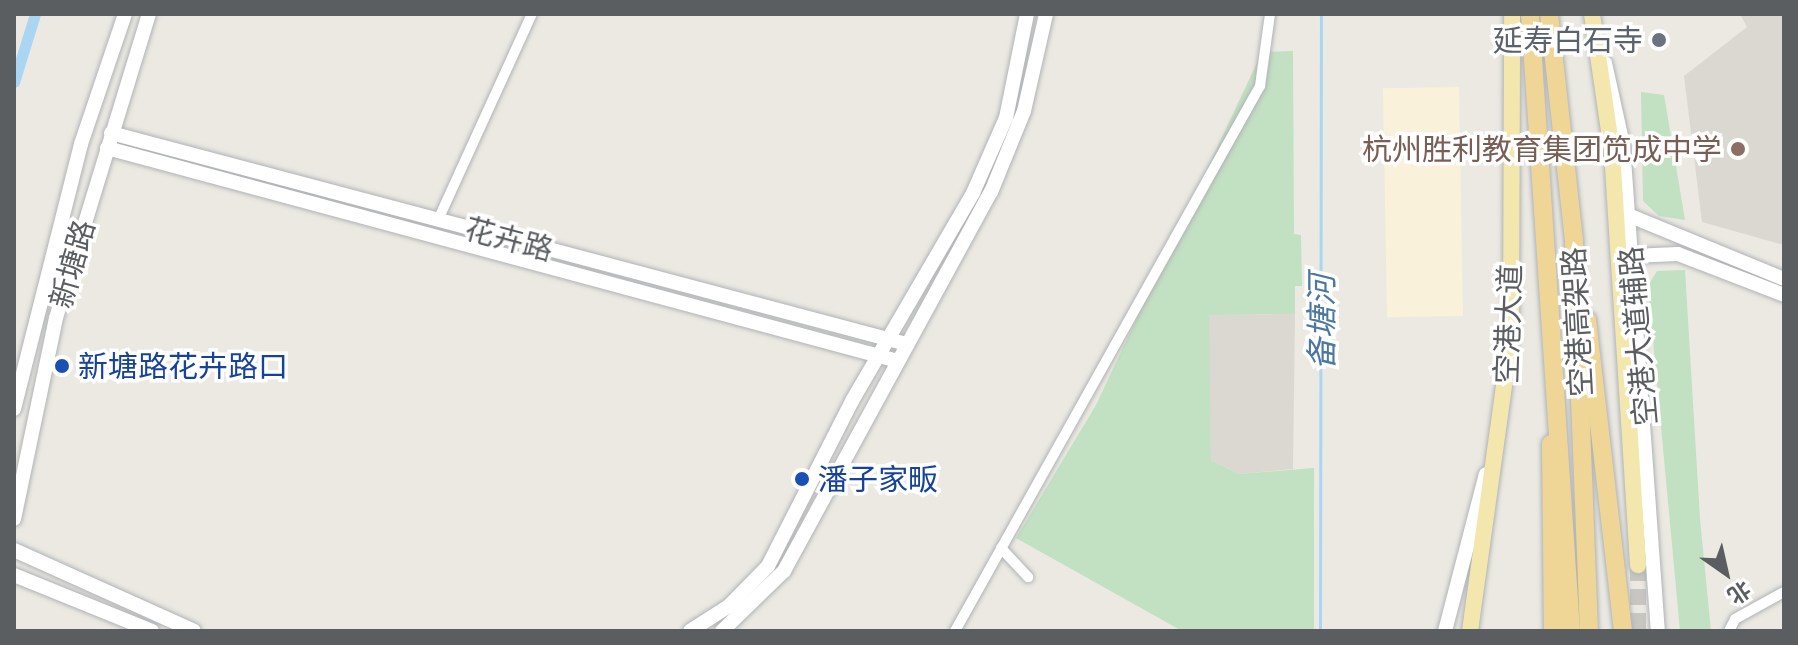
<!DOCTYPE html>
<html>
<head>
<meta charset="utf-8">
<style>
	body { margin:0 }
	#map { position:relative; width:1798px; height:645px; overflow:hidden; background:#ebe9e2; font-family:"Titillium Web","Noto Sans SC",sans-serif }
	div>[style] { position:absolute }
	.commercial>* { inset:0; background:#f9f1da; transform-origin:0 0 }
	.education>* { inset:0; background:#dbd8d1 }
	.green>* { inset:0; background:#c2e0c2 }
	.stream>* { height:3px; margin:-1.5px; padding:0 1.5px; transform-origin:1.5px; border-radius:1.5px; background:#aad6f4 }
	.canal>* { height:11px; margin:-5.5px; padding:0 5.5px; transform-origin:5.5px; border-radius:5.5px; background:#aad6f4 }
	.primary-tunnel>* { height:16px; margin-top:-8px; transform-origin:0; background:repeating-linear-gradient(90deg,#c7c6c2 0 16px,transparent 0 24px) }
	.roads { filter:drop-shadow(0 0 2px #b0b3b6) drop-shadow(0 0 2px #b0b3b6) }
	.street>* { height:10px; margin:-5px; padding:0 5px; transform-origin:5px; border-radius:5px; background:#fff }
	.secondary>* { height:14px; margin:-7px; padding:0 7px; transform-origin:7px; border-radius:7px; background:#fff }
	.primary>* { height:16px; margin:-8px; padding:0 8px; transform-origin:8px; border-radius:8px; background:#f4e7ae }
	.highway>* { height:18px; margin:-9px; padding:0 9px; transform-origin:9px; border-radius:9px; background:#efd696 }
	.dots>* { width:22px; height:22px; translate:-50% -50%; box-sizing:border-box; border:4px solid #fff; border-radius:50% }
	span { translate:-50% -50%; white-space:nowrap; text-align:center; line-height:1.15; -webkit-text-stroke:7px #fff; paint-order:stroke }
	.worship-label { font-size:30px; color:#5b616d }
	.right { translate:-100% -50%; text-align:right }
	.education-label { font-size:30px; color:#785e54 }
	.street-label { font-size:30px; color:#5b5e61 }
	.transit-label { font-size:30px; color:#164399 }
	.left { translate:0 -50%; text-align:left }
	.water-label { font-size:32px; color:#4b78a3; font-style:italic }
	.frame { position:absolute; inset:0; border:16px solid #5b5e61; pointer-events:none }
	.north { position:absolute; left:1686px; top:533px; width:80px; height:80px; -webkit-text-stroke:6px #fff; paint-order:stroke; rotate:146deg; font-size:22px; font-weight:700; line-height:32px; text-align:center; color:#5b5e61 }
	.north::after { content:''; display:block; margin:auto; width:28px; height:36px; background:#5b5e61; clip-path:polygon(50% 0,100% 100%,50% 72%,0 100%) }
</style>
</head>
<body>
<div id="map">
	<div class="commercial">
		<div style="left:1459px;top:87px;width:229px;height:76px;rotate:89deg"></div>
	</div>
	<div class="education">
		<div style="clip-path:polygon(1740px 14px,1784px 14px,1784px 245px,1702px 222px,1684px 76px,1747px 27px)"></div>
		<div style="clip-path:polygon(1295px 314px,1293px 469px,1239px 474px,1211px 460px,1208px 315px)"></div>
	</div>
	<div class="green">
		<div style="clip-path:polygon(1293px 51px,1294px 234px,1301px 235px,1302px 286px,1295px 286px,1295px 314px,1209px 315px,1211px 460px,1239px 474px,1314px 468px,1314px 631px,1182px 631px,1016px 538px,1096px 405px,1262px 52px)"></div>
		<div style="clip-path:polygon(1641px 92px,1664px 95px,1685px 220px,1659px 216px,1643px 201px)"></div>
		<div style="clip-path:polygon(1685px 270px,1700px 519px,1711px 631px,1680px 631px,1648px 286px,1657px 271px)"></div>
	</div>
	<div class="stream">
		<div style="left:1320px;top:631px;width:617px;rotate:-89.91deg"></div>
	</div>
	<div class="canal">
		<div style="left:14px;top:82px;width:71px;rotate:-72.8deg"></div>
	</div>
	<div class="primary-tunnel">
		<div style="left:1638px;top:565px;width:66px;rotate:90deg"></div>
	</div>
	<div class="roads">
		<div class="street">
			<div style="left:438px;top:220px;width:226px;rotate:-65.5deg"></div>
			<div style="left:1001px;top:548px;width:40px;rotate:47deg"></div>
			<div style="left:955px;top:631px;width:625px;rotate:-60.77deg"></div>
			<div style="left:1260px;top:86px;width:73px;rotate:-82.1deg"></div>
			<div style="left:1729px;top:631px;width:13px;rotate:-63deg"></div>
			<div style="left:1735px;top:619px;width:56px;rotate:-28.9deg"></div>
		</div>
		<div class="secondary">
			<div style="left:1605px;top:63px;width:84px;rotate:77.6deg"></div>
			<div style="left:1623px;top:145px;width:487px;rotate:85.9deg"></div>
			<div style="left:111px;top:133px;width:823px;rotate:14.85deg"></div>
			<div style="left:107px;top:148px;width:819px;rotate:15.07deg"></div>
			<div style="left:1628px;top:215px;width:169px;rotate:22.3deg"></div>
			<div style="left:1631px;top:256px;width:47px;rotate:-2.4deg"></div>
			<div style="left:1678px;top:254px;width:114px;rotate:21.1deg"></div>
			<div style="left:14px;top:409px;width:273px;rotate:-75.8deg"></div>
			<div style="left:81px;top:144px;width:137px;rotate:-71.3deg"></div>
			<div style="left:14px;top:519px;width:205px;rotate:-78.2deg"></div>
			<div style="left:56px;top:318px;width:318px;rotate:-73deg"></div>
			<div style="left:14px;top:550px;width:197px;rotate:24.2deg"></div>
			<div style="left:14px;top:575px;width:149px;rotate:22.1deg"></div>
			<div style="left:690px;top:631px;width:46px;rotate:-32.7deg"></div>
			<div style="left:729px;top:606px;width:56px;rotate:-45.7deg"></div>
			<div style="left:768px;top:566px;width:185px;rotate:-63deg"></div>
			<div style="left:852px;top:401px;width:241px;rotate:-59.8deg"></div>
			<div style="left:973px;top:193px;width:82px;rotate:-66.3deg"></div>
			<div style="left:1006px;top:118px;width:106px;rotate:-78.6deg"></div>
			<div style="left:722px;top:631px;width:86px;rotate:-44.1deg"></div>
			<div style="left:784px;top:571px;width:432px;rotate:-61.4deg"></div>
			<div style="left:991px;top:192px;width:87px;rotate:-67.8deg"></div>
			<div style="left:1024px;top:111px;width:99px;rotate:-77.2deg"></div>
			<div style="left:1445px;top:631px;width:162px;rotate:-75.4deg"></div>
		</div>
		<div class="primary">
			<div style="left:1592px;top:14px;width:138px;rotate:81.7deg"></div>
			<div style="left:1612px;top:151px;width:415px;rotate:86.4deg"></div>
			<div style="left:1470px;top:631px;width:299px;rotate:-82.1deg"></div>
			<div style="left:1511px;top:335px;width:321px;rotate:-89.8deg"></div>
		</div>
		<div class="highway">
			<div style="left:1530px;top:14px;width:618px;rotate:86.2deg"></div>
			<div style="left:1549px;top:14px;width:229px;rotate:83.7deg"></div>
			<div style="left:1574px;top:242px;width:389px;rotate:87.8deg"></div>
			<div style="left:1587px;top:320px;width:313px;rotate:83.4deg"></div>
			<div style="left:1551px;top:444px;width:187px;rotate:89.4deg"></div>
		</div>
	</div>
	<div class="dots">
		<div style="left:1659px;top:40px;background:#6b7280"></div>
		<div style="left:1738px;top:149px;background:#8d6e63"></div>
		<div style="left:62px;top:366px;background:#1a4fb4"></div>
		<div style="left:802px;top:479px;background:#1a4fb4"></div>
	</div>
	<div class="worship-label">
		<span class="right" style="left:1643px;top:40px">延寿白石寺</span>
	</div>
	<div class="education-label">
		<span class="right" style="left:1722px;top:149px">杭州胜利教育集团笕成中学</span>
	</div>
	<div class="street-label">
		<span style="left:509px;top:239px;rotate:15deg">花卉路</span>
		<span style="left:72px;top:264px;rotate:-74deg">新塘路</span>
		<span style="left:1577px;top:322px;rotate:-93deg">空港高架路</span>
		<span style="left:1508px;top:324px;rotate:-88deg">空港大道</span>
		<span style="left:1638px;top:336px;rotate:-95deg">空港大道辅路</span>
	</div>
	<div class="transit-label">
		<span class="left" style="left:78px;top:366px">新塘路花卉路口</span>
		<span class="left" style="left:818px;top:479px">潘子家畈</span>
	</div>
	<div class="water-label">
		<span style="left:1321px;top:322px;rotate:-90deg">备塘河</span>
	</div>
	<div class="frame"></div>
	<div class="north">北</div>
</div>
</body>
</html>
